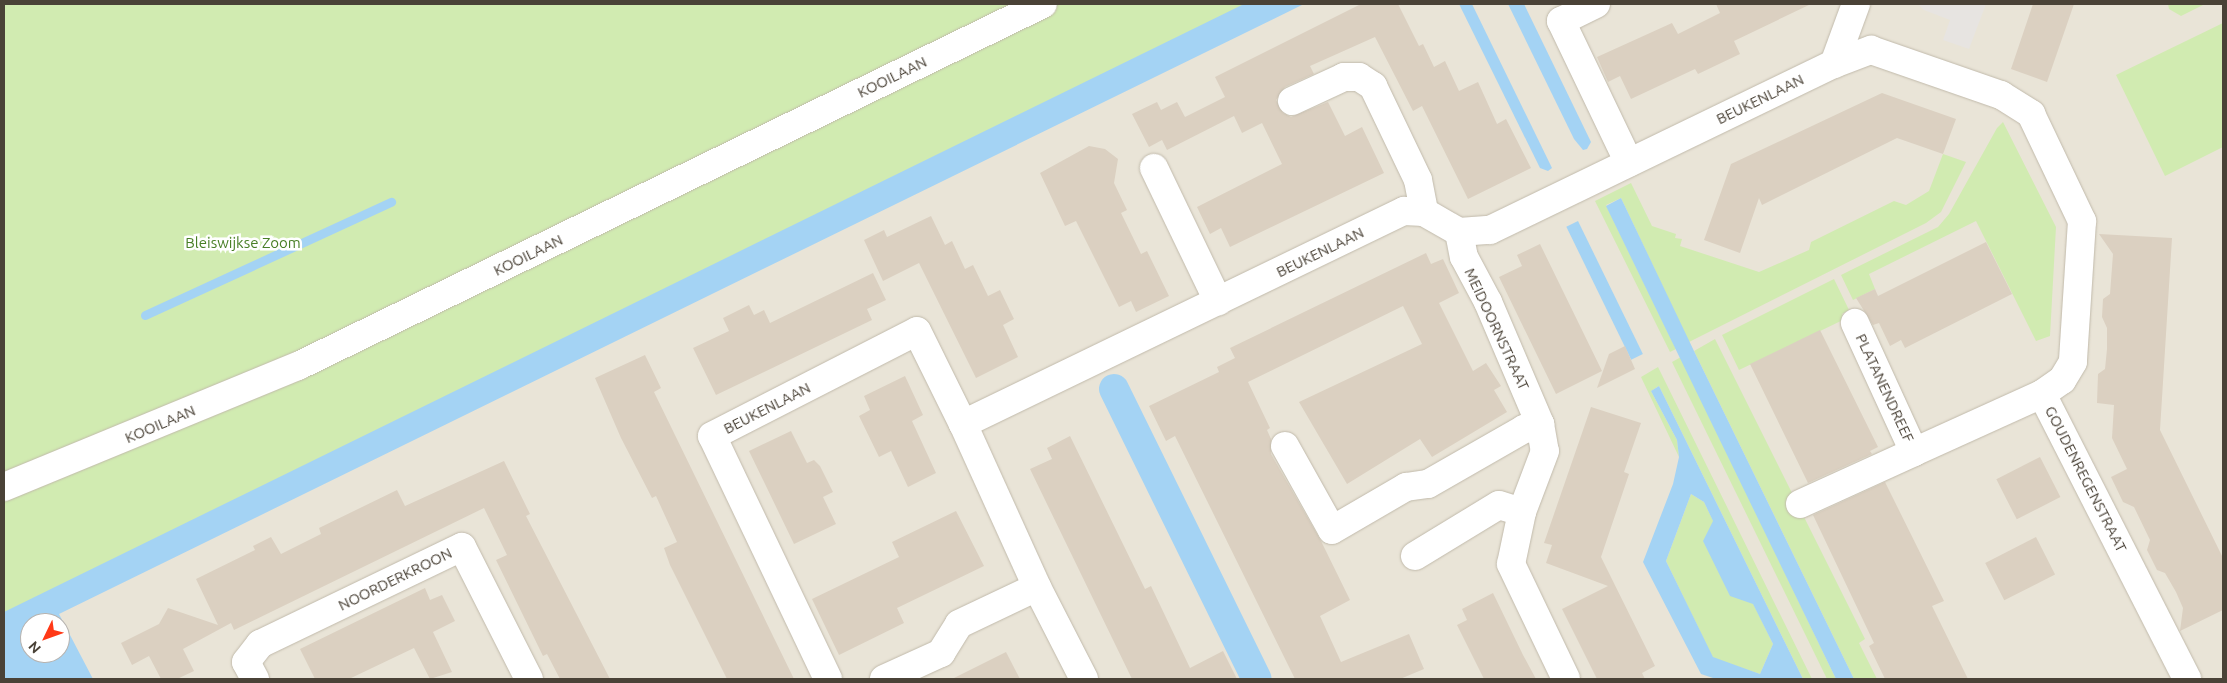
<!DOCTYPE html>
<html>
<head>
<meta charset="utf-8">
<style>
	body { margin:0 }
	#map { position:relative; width:2227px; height:683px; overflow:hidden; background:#f5f2e9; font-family:Ubuntu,sans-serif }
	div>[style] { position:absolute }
	.residential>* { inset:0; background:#e9e4d7 }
	.green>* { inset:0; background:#d1ebb1 }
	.parking>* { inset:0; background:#e7e4e1 }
	.water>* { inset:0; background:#a4d3f4; transform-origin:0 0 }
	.stream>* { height:9px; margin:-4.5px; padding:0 4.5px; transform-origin:4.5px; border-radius:4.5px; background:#a4d3f4 }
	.canal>* { height:30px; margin:-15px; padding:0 15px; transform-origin:15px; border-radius:15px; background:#a4d3f4 }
	.building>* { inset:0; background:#dbd0c1; transform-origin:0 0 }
	.roads { filter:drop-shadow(0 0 1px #c1baab) drop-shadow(0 0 1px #c1baab) }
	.minor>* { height:28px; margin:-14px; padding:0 14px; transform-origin:14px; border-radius:14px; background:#fff }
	span { translate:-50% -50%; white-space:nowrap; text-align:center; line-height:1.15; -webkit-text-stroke:5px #fff; paint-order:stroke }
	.street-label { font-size:15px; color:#4a4237 }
	.park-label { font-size:15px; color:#487f26 }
	.frame { position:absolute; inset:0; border:5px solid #4a4237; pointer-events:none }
	.north { position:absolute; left:20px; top:613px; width:50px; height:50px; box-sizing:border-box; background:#fff; border:1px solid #b7b3af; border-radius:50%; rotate:228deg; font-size:14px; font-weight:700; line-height:20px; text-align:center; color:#4a4237 }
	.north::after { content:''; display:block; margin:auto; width:18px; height:22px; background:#ff3917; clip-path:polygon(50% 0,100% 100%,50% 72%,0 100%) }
</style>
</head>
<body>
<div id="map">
	<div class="residential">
		<div style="clip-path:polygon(evenodd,1278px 4px,2223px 4px,2223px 679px,4px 679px,4px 625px,1278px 4px,30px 623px,60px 623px,60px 653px,30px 653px,30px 623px)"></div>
	</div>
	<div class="green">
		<div style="clip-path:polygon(4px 4px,1288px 4px,4px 625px)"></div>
		<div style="clip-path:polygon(2168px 4px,2205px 4px,2181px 16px,2169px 9px)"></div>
		<div style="clip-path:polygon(2223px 23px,2223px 147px,2165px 176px,2116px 75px)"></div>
		<div style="clip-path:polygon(2003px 122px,2056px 227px,2050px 336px,2036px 341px,1976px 221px,1869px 274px,1875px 289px,1853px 300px,1841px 275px,1938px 227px,1949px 214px,1997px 128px)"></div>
		<div style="clip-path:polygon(1943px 154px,1966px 162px,1941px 212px,1926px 223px,1689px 342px,1621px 198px,1606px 205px,1676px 349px,1670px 352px,1595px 201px,1631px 183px,1652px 226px,1676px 234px,1675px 238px,1682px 239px,1680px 246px,1759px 272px,1809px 250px,1811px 242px,1894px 201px,1906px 205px,1929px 191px)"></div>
		<div style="clip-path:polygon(1834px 279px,1849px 310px,1842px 314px,1845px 319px,1739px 370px,1722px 335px)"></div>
		<div style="clip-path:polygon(1715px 339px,1865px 639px,1859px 643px,1877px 679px,1854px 679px,1694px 351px)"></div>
		<div style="clip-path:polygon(1681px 357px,1836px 679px,1827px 679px,1672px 362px)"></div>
		<div style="clip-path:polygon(1658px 367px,1812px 679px,1803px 679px,1659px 386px,1651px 391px,1677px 440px,1679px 457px,1641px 377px)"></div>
		<div style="clip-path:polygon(1691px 494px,1704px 502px,1773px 644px,1760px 674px,1713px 658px,1666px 561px)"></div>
	</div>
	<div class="parking">
		<div style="clip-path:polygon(1918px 4px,1986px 4px,1969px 49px,1943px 40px,1950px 20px,1924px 10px)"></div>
	</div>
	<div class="water">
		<div style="clip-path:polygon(evenodd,1244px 4px,1304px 4px,59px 614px,93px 679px,4px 679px,4px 612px,1244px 4px,30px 623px,60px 623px,60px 653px,30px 653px,30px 623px)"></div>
		<div style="clip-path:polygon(1459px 4px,1472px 4px,1552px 168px,1548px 171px,1540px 168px)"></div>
		<div style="clip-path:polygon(1508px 4px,1524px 4px,1591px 142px,1587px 149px,1583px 150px,1574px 139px)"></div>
		<div style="clip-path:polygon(1621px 198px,1694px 351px,1854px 679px,1836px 679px,1606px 206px)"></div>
		<div style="left:1578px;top:221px;width:148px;height:13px;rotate:64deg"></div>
		<div style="clip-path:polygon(evenodd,1659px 386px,1803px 679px,1716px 679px,1701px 674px,1643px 562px,1673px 484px,1679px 457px,1677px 440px,1651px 391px,1659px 386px,1691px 494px,1704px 502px,1713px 521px,1703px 541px,1730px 596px,1753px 604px,1773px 644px,1760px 674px,1713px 657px,1666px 561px,1691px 494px)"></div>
	</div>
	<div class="stream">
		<div style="left:145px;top:315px;width:271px;rotate:-24.7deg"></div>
	</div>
	<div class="canal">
		<div style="left:1114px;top:389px;width:323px;rotate:63.8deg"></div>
	</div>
	<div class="building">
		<div style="clip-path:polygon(1361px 4px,1398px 4px,1419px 46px,1423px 44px,1434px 67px,1445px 61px,1459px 91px,1478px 82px,1497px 124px,1506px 119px,1531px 168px,1468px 199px,1422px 106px,1413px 111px,1375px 37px,1310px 66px,1314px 74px,1285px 87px,1276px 100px,1283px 113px,1291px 117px,1328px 102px,1345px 136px,1362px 127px,1384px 173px,1230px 247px,1221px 228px,1210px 234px,1197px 207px,1282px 164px,1262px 123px,1242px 133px,1234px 116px,1167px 150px,1162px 140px,1149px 147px,1132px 114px,1157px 102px,1161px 110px,1177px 102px,1185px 117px,1225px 97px,1215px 77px)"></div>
		<div style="clip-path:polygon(1716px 4px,1811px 4px,1734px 41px,1740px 54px,1698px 74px,1695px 69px,1631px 99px,1620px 76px,1608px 82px,1597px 57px,1672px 23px,1678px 34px,1720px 13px)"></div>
		<div style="clip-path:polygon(2033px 4px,2074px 4px,2047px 82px,2011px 69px)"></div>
		<div style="clip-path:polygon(1882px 93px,1956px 119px,1943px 154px,1897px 138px,1762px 205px,1759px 198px,1740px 253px,1704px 240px,1731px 164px)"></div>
		<div style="clip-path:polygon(1089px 146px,1105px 149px,1118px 159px,1114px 183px,1127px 210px,1121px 213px,1141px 254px,1147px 251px,1169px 296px,1136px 312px,1131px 301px,1119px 307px,1076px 221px,1065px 226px,1040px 173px)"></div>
		<div style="clip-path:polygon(931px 216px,945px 245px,952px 241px,965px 269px,973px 265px,988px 296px,1000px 290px,1014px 319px,1003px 325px,1018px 357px,976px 378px,919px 263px,883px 281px,864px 240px,884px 230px,887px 237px)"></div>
		<div style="clip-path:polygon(2099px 234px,2172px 238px,2160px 430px,2223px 558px,2223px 610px,2180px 631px,2183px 608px,2176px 592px,2165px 573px,2157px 570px,2147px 550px,2150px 540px,2134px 507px,2123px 502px,2111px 477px,2127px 469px,2112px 438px,2114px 405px,2097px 403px,2098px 374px,2105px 369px,2107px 349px,2107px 328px,2102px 317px,2103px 299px,2110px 294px,2113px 254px)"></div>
		<div style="clip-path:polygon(1986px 242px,2012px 294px,1905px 348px,1901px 340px,1890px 346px,1879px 323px,1873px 325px,1856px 298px,1875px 289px,1878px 296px)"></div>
		<div style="clip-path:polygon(1540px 244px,1602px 371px,1556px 394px,1499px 277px,1522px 266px,1517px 255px)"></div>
		<div style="clip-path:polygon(1426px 253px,1431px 264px,1443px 259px,1459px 293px,1439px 303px,1473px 371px,1486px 363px,1501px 386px,1494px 390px,1507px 412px,1432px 457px,1420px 439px,1347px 484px,1299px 402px,1422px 344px,1403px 306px,1248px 382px,1270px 428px,1267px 430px,1271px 439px,1271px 454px,1321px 541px,1350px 600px,1320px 616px,1341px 662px,1409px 634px,1424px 669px,1400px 679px,1295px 679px,1175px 436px,1166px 441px,1149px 406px,1219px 372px,1217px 367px,1235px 358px,1230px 348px)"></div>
		<div style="clip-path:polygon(873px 273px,886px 300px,867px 309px,872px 320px,716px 395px,693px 348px,729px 331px,723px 318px,749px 305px,754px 315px,764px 310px,770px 323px)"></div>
		<div style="clip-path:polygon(1820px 330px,1878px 447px,1870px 451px,1872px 454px,1808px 483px,1750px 364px)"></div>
		<div style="clip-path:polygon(1625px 346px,1635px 369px,1597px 388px,1609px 354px)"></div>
		<div style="clip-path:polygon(645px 355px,661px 388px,654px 392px,794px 679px,727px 679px,670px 565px,664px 548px,677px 542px,656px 496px,652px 498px,621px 438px,595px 378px)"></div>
		<div style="clip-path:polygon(905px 376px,923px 415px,912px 421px,936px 473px,908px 487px,891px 451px,879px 457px,859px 416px,870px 410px,864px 396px)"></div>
		<div style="clip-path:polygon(1591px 407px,1641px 423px,1624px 472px,1629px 474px,1601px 557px,1655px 666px,1642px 673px,1645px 679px,1597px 679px,1562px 609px,1608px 586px,1546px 563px,1552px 545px,1544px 543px)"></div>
		<div style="clip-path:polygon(791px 431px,807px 463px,814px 460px,820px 466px,833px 492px,823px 497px,836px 524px,794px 544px,749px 451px)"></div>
		<div style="clip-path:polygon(1070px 436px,1145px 589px,1151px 586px,1190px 668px,1223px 651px,1237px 679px,1132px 679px,1030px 469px,1052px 459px,1047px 448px)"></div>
		<div style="left:2040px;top:457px;width:45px;height:49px;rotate:63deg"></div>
		<div style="clip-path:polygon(504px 461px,530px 514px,526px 516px,610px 679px,560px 679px,547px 654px,543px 656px,496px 560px,507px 555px,484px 508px,234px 630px,231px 623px,183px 649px,194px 671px,177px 679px,161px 679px,149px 656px,132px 665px,121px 643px,159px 624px,168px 608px,218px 625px,196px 579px,255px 550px,253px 546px,271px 537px,281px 554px,321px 534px,319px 528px,397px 490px,405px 506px)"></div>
		<div style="clip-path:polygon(1885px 482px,1944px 601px,1932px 606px,1968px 679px,1885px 679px,1869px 646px,1874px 643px,1813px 515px)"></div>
		<div style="clip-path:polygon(956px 511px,984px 566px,897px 608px,904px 623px,839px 655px,812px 599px,899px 557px,892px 542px)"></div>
		<div style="left:2036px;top:537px;width:42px;height:57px;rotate:63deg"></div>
		<div style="clip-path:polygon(425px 588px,430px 600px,442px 595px,455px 621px,433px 632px,452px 672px,430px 679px,414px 648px,349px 679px,315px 679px,300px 649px)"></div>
		<div style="clip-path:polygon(1493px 593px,1523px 655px,1536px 679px,1484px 679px,1457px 625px,1467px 620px,1462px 609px)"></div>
		<div style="clip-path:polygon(1006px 652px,1020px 679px,952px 679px)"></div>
	</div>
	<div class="roads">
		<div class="minor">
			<div style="left:1596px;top:4px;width:39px;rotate:154deg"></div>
			<div style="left:1561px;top:21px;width:157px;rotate:64.4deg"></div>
			<div style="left:1834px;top:64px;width:40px;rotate:-21deg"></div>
			<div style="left:1871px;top:50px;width:138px;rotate:19.1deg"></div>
			<div style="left:2001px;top:95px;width:36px;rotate:32deg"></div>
			<div style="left:2031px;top:114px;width:119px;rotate:64.5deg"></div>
			<div style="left:2082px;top:221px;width:141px;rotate:93.7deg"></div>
			<div style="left:2073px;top:362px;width:21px;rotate:121deg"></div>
			<div style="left:2062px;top:380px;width:24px;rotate:145deg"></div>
			<div style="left:2042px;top:394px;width:320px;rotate:63deg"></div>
			<div style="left:1292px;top:101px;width:57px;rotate:-24.8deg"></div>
			<div style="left:1344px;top:77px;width:15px"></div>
			<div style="left:1359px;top:77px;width:17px;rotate:33deg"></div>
			<div style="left:1373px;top:86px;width:104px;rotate:64.4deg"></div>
			<div style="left:1418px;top:180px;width:33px;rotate:79deg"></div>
			<div style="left:1154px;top:168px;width:148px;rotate:64.3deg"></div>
			<div style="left:1459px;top:232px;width:25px;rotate:79deg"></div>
			<div style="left:1464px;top:257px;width:51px;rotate:61.9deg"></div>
			<div style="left:1488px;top:302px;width:133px;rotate:66.9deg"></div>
			<div style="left:1540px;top:424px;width:27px;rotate:80deg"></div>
			<div style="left:1545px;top:451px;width:65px;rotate:110.7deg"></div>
			<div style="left:1522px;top:512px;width:53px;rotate:101.9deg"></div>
			<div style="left:1511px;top:564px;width:127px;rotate:64.4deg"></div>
			<div style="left:1285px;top:446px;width:96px;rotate:60.8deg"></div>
			<div style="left:1332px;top:530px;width:86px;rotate:-30.2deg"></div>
			<div style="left:1406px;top:487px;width:22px;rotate:-8deg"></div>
			<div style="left:1428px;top:484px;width:111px;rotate:-29.8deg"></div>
			<div style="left:1524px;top:429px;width:17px;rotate:-17deg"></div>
			<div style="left:1914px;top:452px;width:141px;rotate:-24.4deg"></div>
			<div style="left:4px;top:487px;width:318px;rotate:-22.4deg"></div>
			<div style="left:298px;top:366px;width:828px;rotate:-25.92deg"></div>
			<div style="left:1800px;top:504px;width:125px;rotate:-24.5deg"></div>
			<div style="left:1914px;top:452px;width:142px;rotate:-114.6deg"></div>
			<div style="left:1415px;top:556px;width:98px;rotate:-31.3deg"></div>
			<div style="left:1499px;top:505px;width:24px;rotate:17deg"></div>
			<div style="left:255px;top:679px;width:19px;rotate:-118deg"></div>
			<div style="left:246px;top:662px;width:23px;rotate:-52deg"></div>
			<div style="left:260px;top:644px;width:224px;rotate:-25.7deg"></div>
			<div style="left:462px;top:547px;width:148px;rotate:63.1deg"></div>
			<div style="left:828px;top:679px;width:269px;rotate:-115.5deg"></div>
			<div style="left:712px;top:436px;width:230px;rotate:-27.1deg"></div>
			<div style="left:917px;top:331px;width:104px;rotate:63.7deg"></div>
			<div style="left:884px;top:679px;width:63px;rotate:-24.5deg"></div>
			<div style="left:941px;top:653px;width:34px;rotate:-58deg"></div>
			<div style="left:959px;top:624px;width:86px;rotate:-25.4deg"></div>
			<div style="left:1084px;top:679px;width:103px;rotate:-117.1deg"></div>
			<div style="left:1037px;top:587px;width:179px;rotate:-114.4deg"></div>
			<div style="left:963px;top:424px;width:490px;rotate:-25.8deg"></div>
			<div style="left:1404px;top:211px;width:20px;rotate:3deg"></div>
			<div style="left:1424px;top:212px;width:40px;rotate:29.7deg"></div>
			<div style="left:1459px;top:232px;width:31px;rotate:-4deg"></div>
			<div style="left:1490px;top:230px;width:382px;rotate:-25.8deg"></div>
			<div style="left:1834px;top:64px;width:64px;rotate:-69.9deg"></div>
		</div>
	</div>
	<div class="street-label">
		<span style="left:892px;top:77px;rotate:-26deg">KOOILAAN</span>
		<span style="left:1760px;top:99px;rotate:-26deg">BEUKENLAAN</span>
		<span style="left:1320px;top:252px;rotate:-26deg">BEUKENLAAN</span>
		<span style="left:528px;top:255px;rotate:-26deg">KOOILAAN</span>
		<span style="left:1497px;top:329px;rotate:65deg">MEIDOORNSTRAAT</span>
		<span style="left:1885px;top:388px;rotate:65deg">PLATANENDREEF</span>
		<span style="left:767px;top:408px;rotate:-27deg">BEUKENLAAN</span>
		<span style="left:160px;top:424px;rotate:-23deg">KOOILAAN</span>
		<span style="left:2086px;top:479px;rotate:63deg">GOUDENREGENSTRAAT</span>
		<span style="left:395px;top:579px;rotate:-26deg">NOORDERKROON</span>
	</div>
	<div class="park-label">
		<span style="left:243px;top:243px">Bleiswijkse Zoom</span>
	</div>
	<div class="frame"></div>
	<div class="north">N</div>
</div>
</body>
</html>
